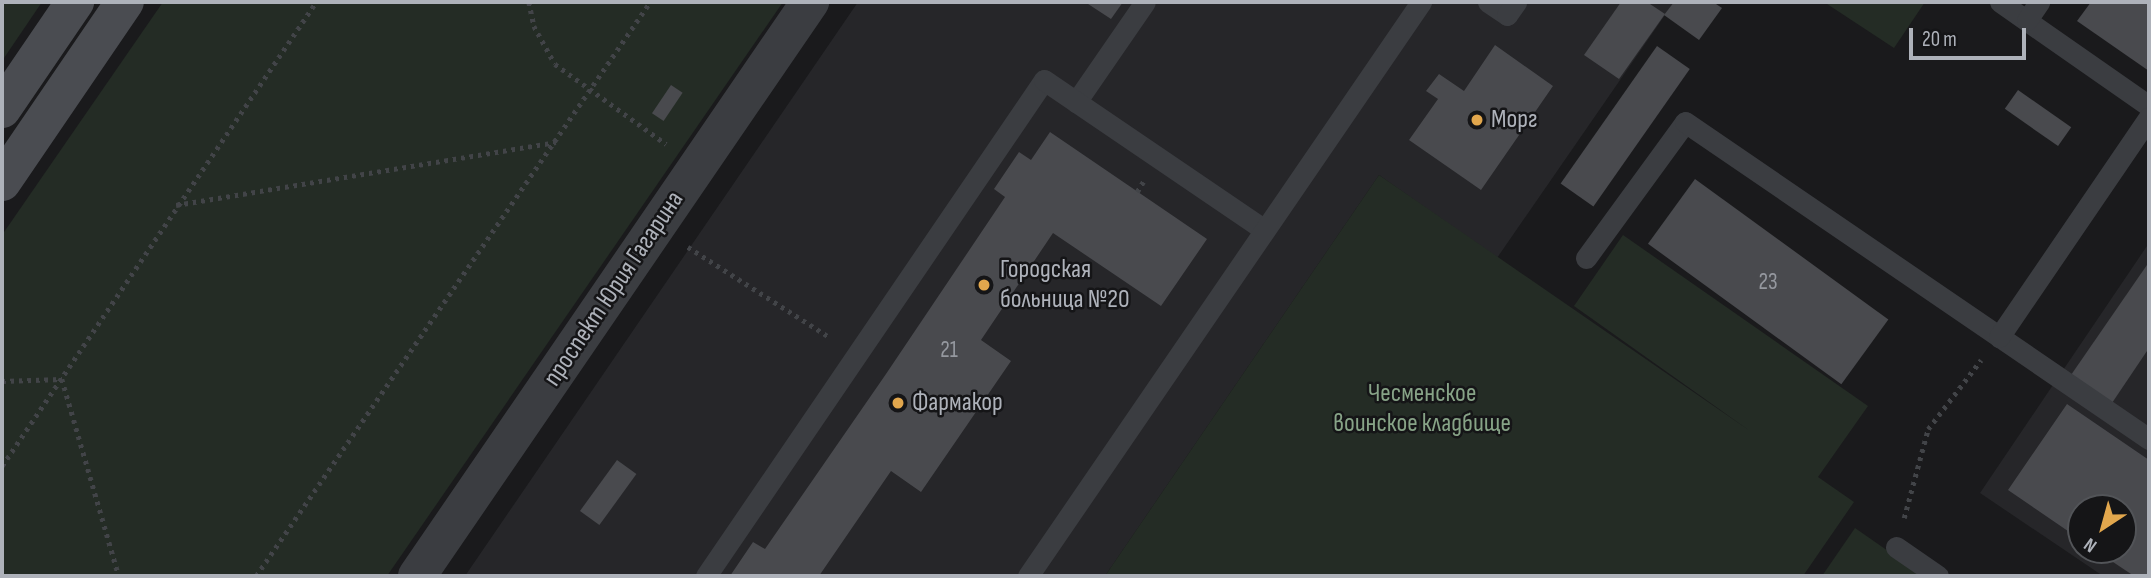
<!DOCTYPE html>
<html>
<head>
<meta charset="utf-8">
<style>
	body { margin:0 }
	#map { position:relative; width:2151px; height:578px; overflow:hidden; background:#1a1a1c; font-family:"Sofia Sans Condensed",sans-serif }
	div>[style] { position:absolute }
	.built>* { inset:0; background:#262629 }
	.green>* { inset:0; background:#242c25 }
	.building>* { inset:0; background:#494a4e; transform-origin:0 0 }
	.path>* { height:4.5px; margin-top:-2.25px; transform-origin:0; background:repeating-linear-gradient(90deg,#424448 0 3.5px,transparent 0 8.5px) }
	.lane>* { height:21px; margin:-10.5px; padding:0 10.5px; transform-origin:10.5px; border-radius:10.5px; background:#3b3d41 }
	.street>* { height:38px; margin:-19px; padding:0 19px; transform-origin:19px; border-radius:19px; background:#3b3d41 }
	.secondary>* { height:38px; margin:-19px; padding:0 19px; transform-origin:19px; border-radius:19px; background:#4a4c51 }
	.dots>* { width:19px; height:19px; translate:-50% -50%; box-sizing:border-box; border:4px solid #151517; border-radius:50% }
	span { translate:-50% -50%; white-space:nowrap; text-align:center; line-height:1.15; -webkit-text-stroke:5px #151517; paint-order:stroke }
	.number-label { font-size:23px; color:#95989f }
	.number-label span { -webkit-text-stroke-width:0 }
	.poi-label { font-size:26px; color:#aeb2ba }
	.left { translate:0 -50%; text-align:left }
	.street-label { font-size:26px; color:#aeb2ba }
	.park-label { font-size:26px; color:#87a387 }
	.frame { position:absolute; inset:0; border:4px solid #aeb2ba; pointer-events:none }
	.north { position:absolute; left:2067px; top:494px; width:70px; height:70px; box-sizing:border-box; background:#151517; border:2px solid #525458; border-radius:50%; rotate:216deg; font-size:19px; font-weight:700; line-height:28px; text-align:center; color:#aeb2ba }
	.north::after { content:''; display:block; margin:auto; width:24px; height:32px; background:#e2a74d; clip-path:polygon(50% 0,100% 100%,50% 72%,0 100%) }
	.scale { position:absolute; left:1909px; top:28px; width:117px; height:32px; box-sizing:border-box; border:4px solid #aeb2ba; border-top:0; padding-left:9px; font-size:21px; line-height:24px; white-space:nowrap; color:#aeb2ba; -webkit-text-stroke:5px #151517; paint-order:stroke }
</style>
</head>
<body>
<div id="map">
	<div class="built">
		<div style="clip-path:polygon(858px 2px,1674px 2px,1497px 258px,1379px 175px,1105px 576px,465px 576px)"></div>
		<div style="clip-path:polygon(evenodd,2149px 243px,2149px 576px,2103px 576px,1980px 493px,2149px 243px,2081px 508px,2123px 508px,2123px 550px,2081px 550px,2081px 508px)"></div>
	</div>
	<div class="green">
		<div style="clip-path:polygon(2px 2px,42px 2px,2px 61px)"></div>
		<div style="clip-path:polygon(163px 2px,783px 2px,387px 576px,2px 576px,2px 235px)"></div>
		<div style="clip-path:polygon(1824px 2px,1925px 2px,1894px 48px)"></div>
		<div style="clip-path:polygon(1379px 175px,1750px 431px,1574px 306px,1623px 235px,1868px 406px,1818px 477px,1854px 502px,1803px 576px,1105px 576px)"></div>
		<div style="clip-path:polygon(1855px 528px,1924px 576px,1822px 576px)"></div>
	</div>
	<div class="building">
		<div style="clip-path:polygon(1085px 2px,1123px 2px,1111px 19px)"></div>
		<div style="clip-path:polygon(1621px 2px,1647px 2px,1665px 14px,1619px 79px,1584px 55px)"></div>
		<div style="clip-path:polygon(1674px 2px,1713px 2px,1722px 8px,1699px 40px,1664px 15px)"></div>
		<div style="clip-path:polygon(2091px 2px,2149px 2px,2149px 71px,2077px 21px)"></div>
		<div style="clip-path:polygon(1495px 45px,1553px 86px,1481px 190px,1409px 140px,1438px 99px,1426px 91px,1439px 74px,1464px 91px)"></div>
		<div style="left:1657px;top:46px;width:40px;height:168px;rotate:35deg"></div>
		<div style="left:671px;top:85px;width:14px;height:34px;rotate:34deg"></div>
		<div style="left:2018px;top:90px;width:65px;height:23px;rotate:35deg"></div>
		<div style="clip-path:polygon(1050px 132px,1207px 239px,1161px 306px,1053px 233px,981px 340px,1011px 361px,921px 492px,891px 471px,819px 576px,730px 576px,753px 542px,765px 549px,886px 374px,1005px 197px,994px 189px,1019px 152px,1031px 160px)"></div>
		<div style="left:1695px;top:179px;width:239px;height:80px;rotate:36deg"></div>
		<div style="clip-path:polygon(2149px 262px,2149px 348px,2112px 403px,2071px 375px)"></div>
		<div style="clip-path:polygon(2067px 404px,2149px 460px,2149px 576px,2134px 576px,2095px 550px,2123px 550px,2123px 508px,2081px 508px,2081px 540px,2008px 490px)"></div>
		<div style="left:617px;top:460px;width:24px;height:63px;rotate:36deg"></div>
	</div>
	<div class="path">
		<div style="left:529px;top:2px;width:25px;rotate:78deg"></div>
		<div style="left:534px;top:26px;width:43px;rotate:61.1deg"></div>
		<div style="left:555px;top:64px;width:137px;rotate:35.8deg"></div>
		<div style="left:1137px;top:192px;width:12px;rotate:-59deg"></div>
		<div style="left:176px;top:205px;width:385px;rotate:-9.4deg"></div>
		<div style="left:688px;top:247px;width:169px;rotate:32.5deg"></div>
		<div style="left:2px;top:381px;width:60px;rotate:-1.9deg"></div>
		<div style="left:62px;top:379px;width:205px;rotate:73.9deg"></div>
		<div style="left:2px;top:466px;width:560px;rotate:-55.91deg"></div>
		<div style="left:1904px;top:518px;width:92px;rotate:-74.9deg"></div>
		<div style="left:1928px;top:429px;width:87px;rotate:-52.5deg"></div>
		<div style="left:256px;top:576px;width:696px;rotate:-55.53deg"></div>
	</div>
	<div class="lane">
		<div style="left:1488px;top:2px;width:23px;rotate:34deg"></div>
		<div style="left:1507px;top:15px;width:16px;rotate:-55deg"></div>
		<div style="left:2000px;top:2px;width:182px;rotate:34.9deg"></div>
		<div style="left:2027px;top:20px;width:22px;rotate:-56deg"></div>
		<div style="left:1076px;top:102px;width:121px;rotate:-55.4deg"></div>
		<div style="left:1586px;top:258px;width:168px;rotate:-53.9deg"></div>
		<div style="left:1685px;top:122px;width:562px;rotate:34.34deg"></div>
		<div style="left:1999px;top:337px;width:266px;rotate:-55.7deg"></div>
		<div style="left:1896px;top:547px;width:51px;rotate:34.6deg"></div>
		<div style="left:706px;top:576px;width:600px;rotate:-55.73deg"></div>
		<div style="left:1044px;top:80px;width:265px;rotate:34.2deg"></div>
		<div style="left:1028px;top:576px;width:696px;rotate:-55.6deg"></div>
	</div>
	<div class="street">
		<div style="left:417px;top:576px;width:696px;rotate:-55.6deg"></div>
	</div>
	<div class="secondary">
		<div style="left:2px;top:109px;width:130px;rotate:-55.7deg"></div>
		<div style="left:2px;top:182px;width:218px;rotate:-55.7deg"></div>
	</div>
	<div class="dots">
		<div style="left:1477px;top:120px;background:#e2a74d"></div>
		<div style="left:984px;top:285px;background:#e2a74d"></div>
		<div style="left:898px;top:403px;background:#e2a74d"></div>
	</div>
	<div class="number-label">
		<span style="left:1768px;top:282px">23</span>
		<span style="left:949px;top:350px">21</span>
	</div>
	<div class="poi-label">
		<span class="left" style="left:1491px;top:120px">Морг</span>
		<span class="left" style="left:1000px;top:285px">Городская<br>больница №20</span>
		<span class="left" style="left:912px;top:403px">Фармакор</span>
	</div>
	<div class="street-label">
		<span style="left:614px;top:289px;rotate:-56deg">проспект Юрия Гагарина</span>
	</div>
	<div class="park-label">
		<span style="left:1422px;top:409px">Чесменское<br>воинское кладбище</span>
	</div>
	<div class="frame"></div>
	<div class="north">N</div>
	<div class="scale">20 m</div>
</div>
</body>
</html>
